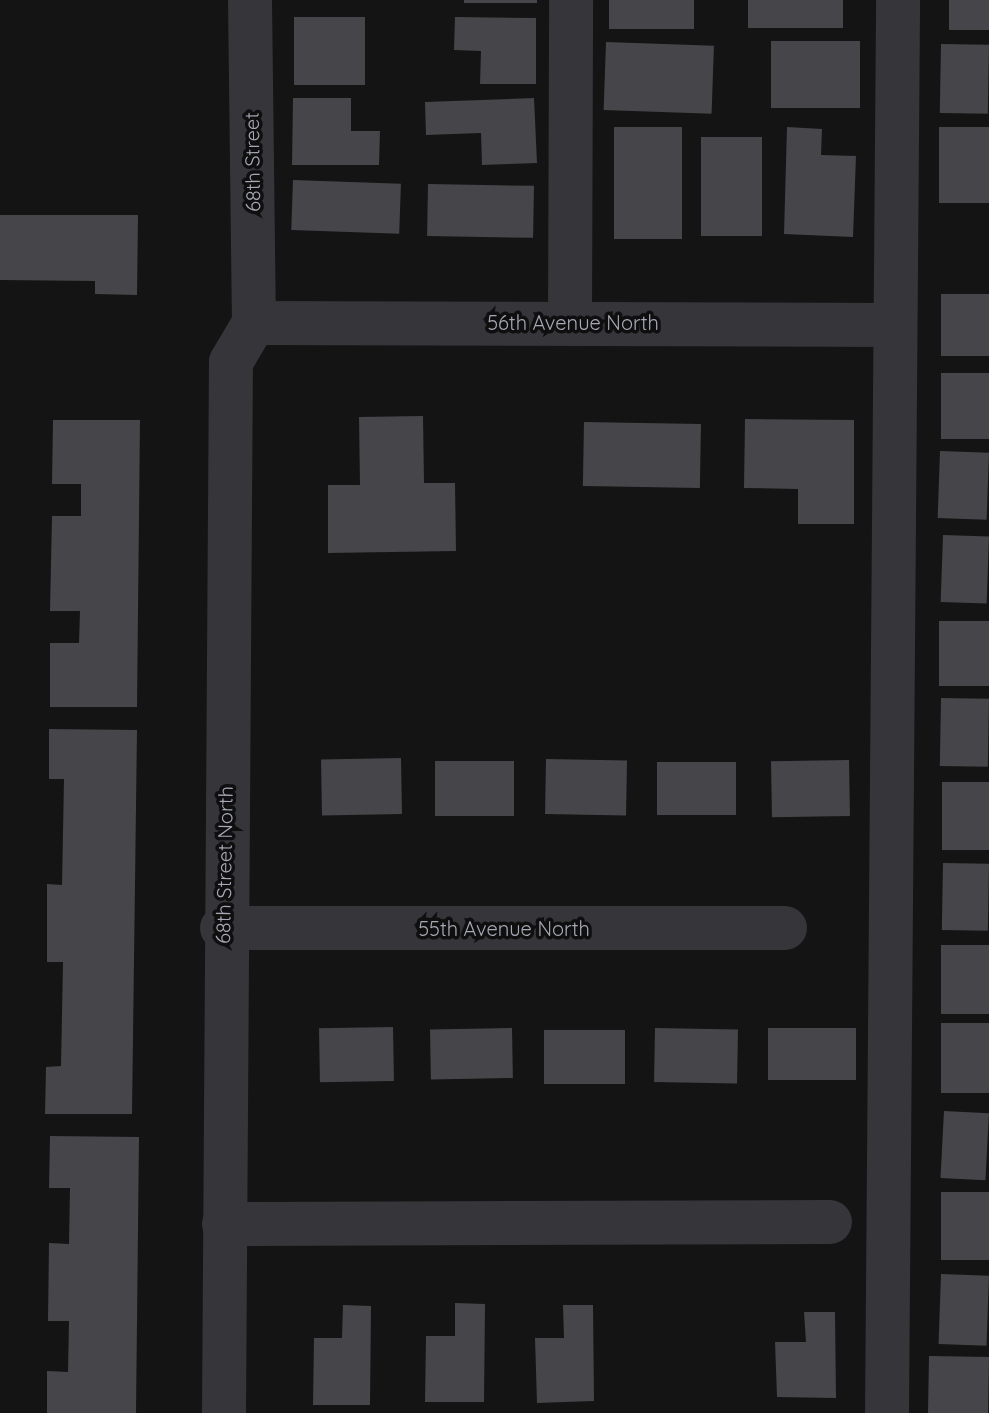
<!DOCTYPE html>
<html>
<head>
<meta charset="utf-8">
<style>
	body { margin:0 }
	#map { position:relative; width:989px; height:1413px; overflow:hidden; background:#141415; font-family:Quicksand,sans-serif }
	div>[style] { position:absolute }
	.building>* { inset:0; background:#46464a; transform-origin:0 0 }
	.minor>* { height:44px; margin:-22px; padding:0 22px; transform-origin:22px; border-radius:22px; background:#35353a }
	span { translate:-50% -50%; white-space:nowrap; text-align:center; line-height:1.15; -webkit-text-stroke:7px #0f0f10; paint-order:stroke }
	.street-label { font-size:20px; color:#a7a9b4 }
</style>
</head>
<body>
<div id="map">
	<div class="building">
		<div style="left:464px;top:0;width:73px;height:3px"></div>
		<div style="left:609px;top:0;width:85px;height:29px"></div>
		<div style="left:748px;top:0;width:95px;height:28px"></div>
		<div style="left:949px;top:0;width:40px;height:30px"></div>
		<div style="left:294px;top:17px;width:71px;height:68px"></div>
		<div style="clip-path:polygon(455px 17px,536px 18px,536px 84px,480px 84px,481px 51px,454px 50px)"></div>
		<div style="left:771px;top:41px;width:89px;height:67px"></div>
		<div style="left:606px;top:42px;width:108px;height:68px;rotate:2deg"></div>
		<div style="left:941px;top:44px;width:48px;height:69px;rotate:1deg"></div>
		<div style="clip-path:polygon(293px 98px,351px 98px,351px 131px,380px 131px,379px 165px,292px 165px)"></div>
		<div style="clip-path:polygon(534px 98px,537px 163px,482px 165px,481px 133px,426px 135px,425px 102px)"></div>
		<div style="left:614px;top:127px;width:68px;height:112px"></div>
		<div style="clip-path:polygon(787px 127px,822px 129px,821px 155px,856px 156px,853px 237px,784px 234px)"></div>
		<div style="left:939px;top:127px;width:50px;height:76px"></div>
		<div style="left:701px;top:137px;width:61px;height:99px"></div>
		<div style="left:293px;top:180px;width:108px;height:50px;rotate:2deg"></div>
		<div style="left:428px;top:184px;width:106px;height:52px;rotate:1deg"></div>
		<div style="clip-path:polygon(0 215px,138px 215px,137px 295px,95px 294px,95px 281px,0 280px)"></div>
		<div style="left:941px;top:294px;width:48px;height:62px"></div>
		<div style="left:941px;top:373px;width:48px;height:66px"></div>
		<div style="clip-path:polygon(423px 416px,424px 483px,455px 483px,456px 551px,328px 553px,328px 485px,360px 485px,359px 417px)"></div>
		<div style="clip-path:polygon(745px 419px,854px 420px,854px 524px,798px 524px,798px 489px,744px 488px)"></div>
		<div style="clip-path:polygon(53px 420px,140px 420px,137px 707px,50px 707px,50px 643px,79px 643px,80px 611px,50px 611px,52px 516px,81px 516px,81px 484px,52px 484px)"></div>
		<div style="left:584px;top:422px;width:117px;height:64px;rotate:1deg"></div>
		<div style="left:940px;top:451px;width:49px;height:67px;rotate:2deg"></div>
		<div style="left:943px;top:535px;width:46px;height:67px;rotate:2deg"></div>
		<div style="left:939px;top:621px;width:50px;height:65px"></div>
		<div style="left:941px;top:698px;width:48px;height:68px;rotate:1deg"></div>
		<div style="clip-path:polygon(49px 729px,137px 730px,132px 1114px,45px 1114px,46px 1067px,61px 1066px,63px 962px,47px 962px,47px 884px,62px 885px,64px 779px,49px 779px)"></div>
		<div style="left:401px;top:758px;width:56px;height:80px;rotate:89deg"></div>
		<div style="left:546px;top:759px;width:81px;height:55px;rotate:1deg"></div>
		<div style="left:849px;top:760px;width:56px;height:78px;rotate:89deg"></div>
		<div style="left:514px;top:761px;width:55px;height:79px;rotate:90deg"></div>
		<div style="left:736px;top:762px;width:53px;height:79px;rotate:90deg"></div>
		<div style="left:989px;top:782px;width:68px;height:47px;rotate:90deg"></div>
		<div style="left:943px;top:863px;width:46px;height:67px;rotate:1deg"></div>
		<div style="left:941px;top:945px;width:48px;height:69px"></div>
		<div style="left:941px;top:1023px;width:48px;height:70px"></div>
		<div style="left:393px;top:1027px;width:54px;height:74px;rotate:89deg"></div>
		<div style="left:512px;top:1028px;width:50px;height:82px;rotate:89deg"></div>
		<div style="left:655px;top:1028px;width:83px;height:54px;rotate:1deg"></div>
		<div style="left:856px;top:1028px;width:52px;height:88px;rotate:90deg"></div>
		<div style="left:544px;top:1030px;width:81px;height:54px"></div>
		<div style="left:944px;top:1111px;width:45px;height:67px;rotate:3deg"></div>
		<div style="clip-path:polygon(50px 1136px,139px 1137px,136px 1413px,47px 1413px,47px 1371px,68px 1372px,69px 1321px,48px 1321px,49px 1243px,69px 1244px,70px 1188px,49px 1188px)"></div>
		<div style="left:989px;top:1192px;width:68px;height:48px;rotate:90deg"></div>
		<div style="left:941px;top:1274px;width:48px;height:70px;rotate:2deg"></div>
		<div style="clip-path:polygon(455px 1303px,485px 1304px,484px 1402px,425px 1402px,426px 1336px,455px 1336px)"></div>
		<div style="clip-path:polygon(343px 1305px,371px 1306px,370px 1405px,313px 1405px,314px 1338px,342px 1338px)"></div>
		<div style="clip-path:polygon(563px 1305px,593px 1305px,594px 1401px,537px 1403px,535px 1338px,564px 1338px)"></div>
		<div style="clip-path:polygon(804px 1312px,835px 1312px,836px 1398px,777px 1397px,775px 1342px,806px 1342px)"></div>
		<div style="left:929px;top:1356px;width:60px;height:57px;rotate:1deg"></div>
	</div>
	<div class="minor">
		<div style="left:250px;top:0;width:323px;rotate:89.3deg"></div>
		<div style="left:570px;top:321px;width:321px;rotate:-89.8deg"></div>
		<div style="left:254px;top:323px;width:637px;rotate:0.18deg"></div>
		<div style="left:222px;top:928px;width:563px"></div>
		<div style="left:224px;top:1224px;width:606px;rotate:-0.19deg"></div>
		<div style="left:224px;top:1413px;width:1051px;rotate:-89.62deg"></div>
		<div style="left:231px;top:362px;width:45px;rotate:-59.5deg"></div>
		<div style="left:887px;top:1413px;width:1413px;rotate:-89.55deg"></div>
	</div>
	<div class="street-label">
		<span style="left:252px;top:162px;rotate:-91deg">68th Street</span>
		<span style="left:573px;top:322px">56th Avenue North</span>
		<span style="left:224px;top:865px;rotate:-89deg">68th Street North</span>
		<span style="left:504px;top:928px">55th Avenue North</span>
	</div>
</div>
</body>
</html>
